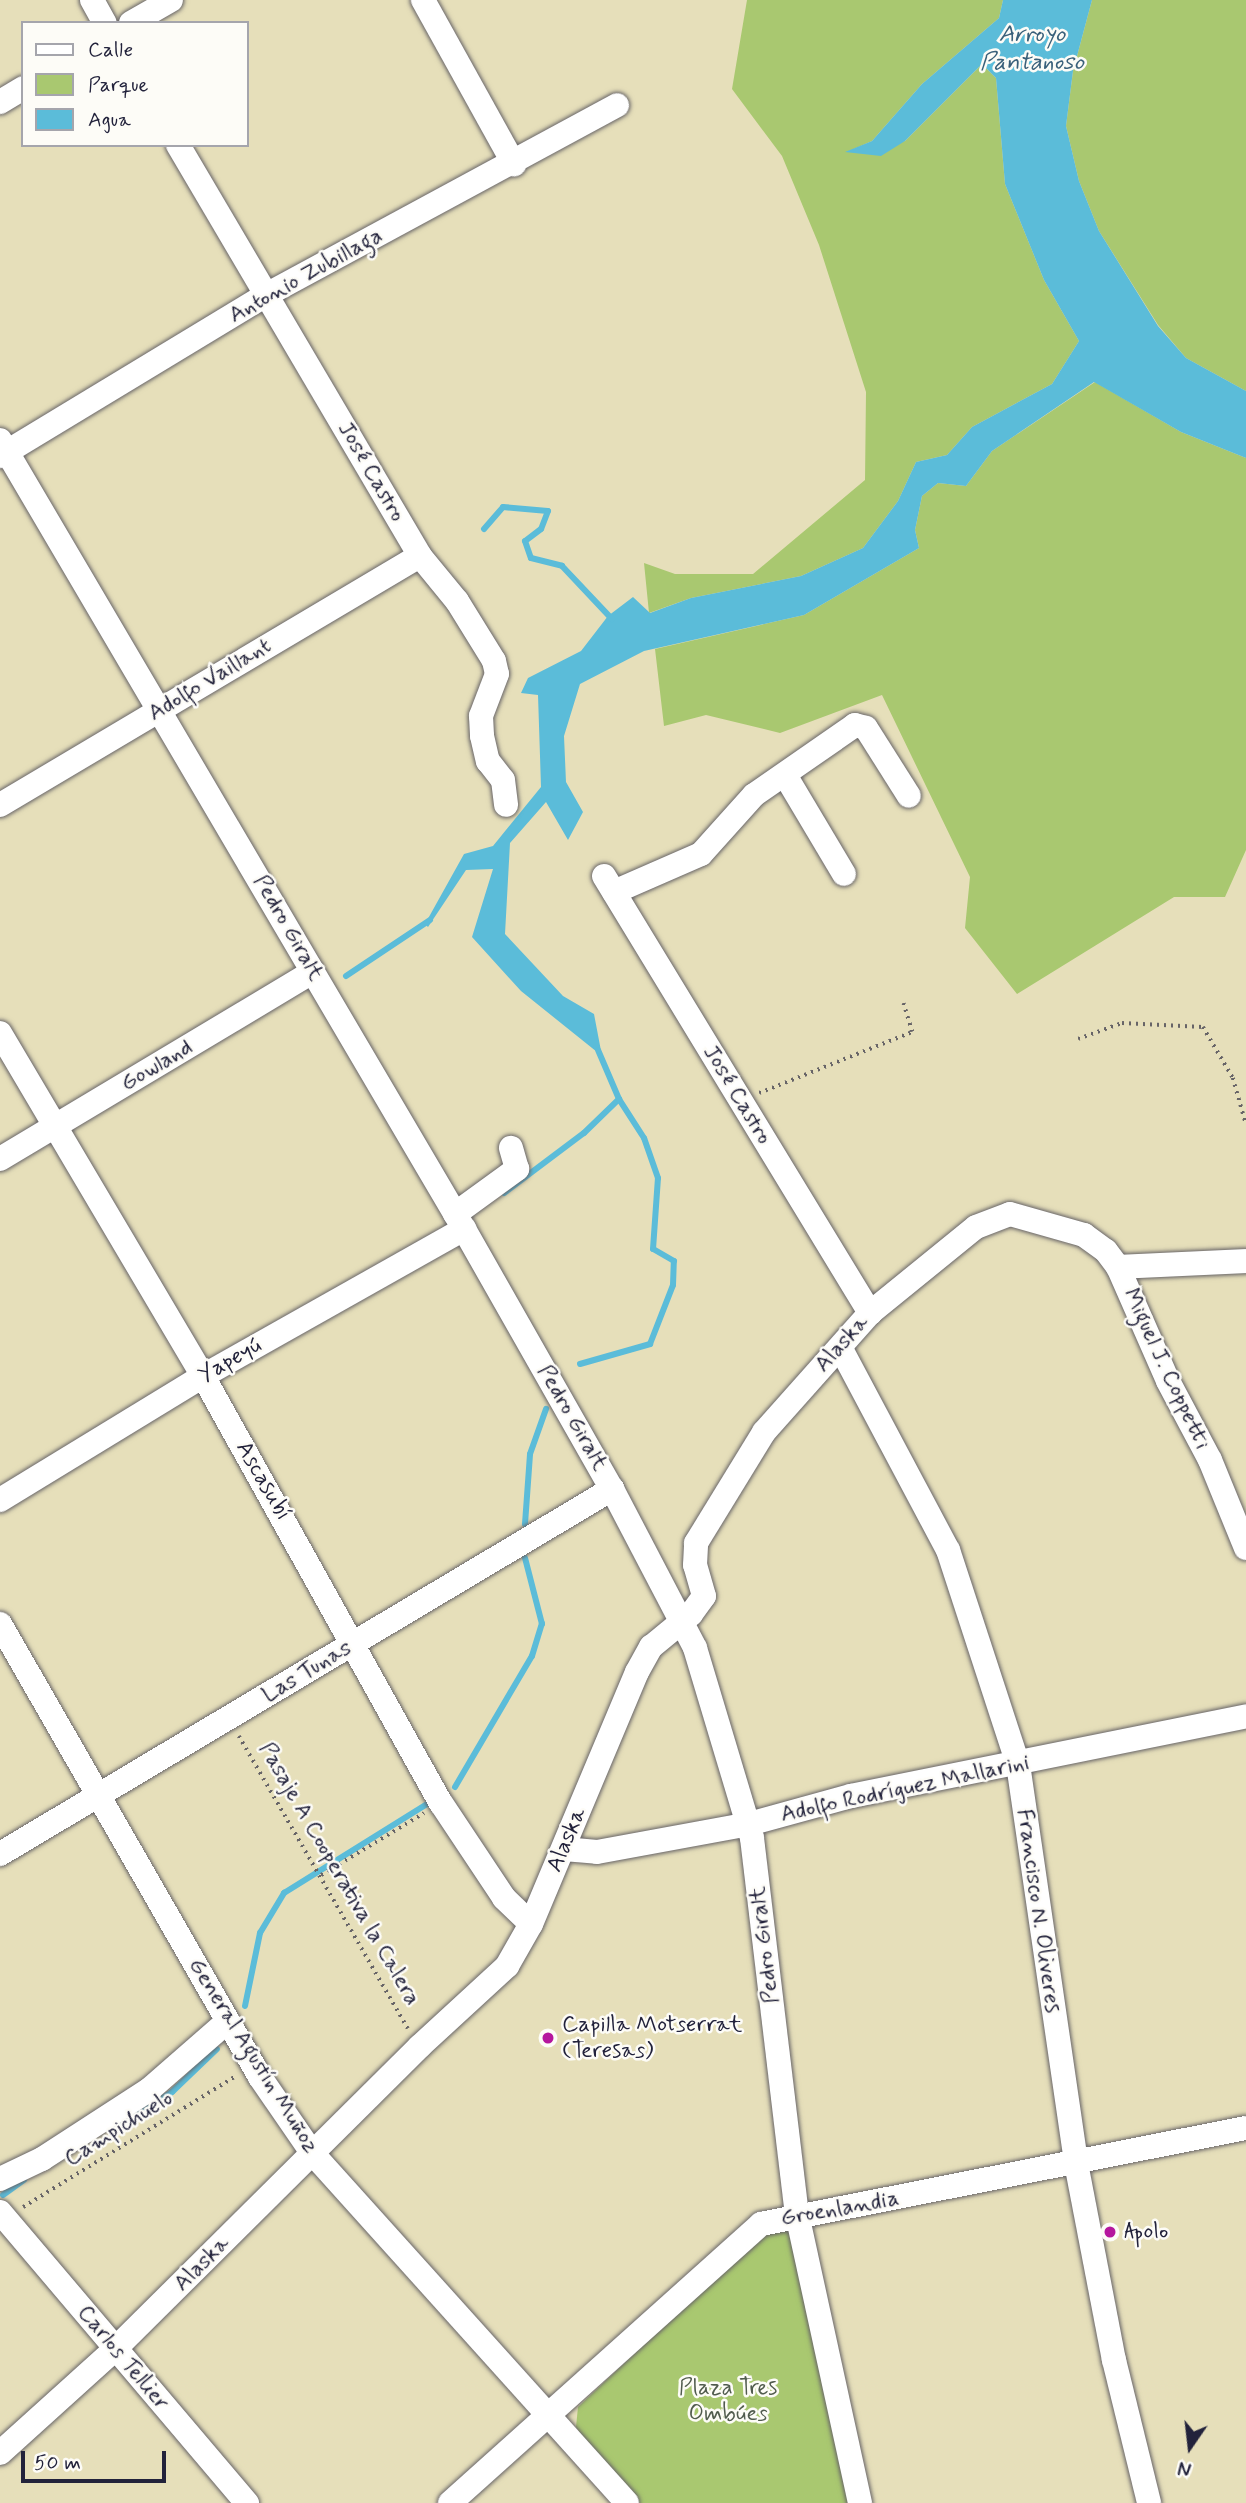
<!DOCTYPE html>
<html>
<head>
<meta charset="utf-8">
<style>
	body { margin:0 }
	#map { position:relative; width:1246px; height:2503px; overflow:hidden; background:#e6dfba; font-family:Mynerve,sans-serif }
	div>[style] { position:absolute }
	.green>* { inset:0; background:#a9c870 }
	.water>* { inset:0; background:#5bbcd9 }
	.stream>* { height:6px; margin:-3px; padding:0 3px; transform-origin:3px; border-radius:3px; background:#5bbcd9 }
	.path>* { height:3.5px; margin-top:-1.75px; transform-origin:0; background:repeating-linear-gradient(90deg,#676467 0 2px,transparent 0 7px) }
	.roads { filter:drop-shadow(0 0 2px #676467) drop-shadow(0 0 2px #676467) }
	.minor>* { height:24px; margin:-12px; padding:0 12px; transform-origin:12px; border-radius:12px; background:#fff }
	.dots>* { width:19px; height:19px; translate:-50% -50%; box-sizing:border-box; border:4px solid #fdfcf7; border-radius:50% }
	span { translate:-50% -50%; white-space:nowrap; text-align:center; line-height:1.15; -webkit-text-stroke:5px #fdfcf7; paint-order:stroke }
	.street-label { font-size:23px; color:#22223b }
	.poi-label { font-size:23px; color:#22223b }
	.left { translate:0 -50%; text-align:left }
	.park-label { font-size:23px; color:#515c4e }
	.water-label { font-size:24px; color:#39607a; font-style:italic }
	.legend { position:absolute; left:21px; top:21px; width:228px; height:126px; box-sizing:border-box; background:#fdfcf7; border:2px solid #a5a5ac; margin:0; padding:9px 12px; list-style:none; font-size:21px; color:#22223b }
	.legend li { display:flex; align-items:center; gap:14px; height:35px }
	.legend b { width:35px; border:2px solid #a5a5ac }
	.north { position:absolute; left:1155px; top:2412px; width:70px; height:70px; -webkit-text-stroke:5px #fdfcf7; paint-order:stroke; rotate:194deg; font-size:19px; font-weight:700; line-height:28px; text-align:center; color:#22223b }
	.north::after { content:''; display:block; margin:auto; width:24px; height:32px; background:#22223b; clip-path:polygon(50% 0,100% 100%,50% 72%,0 100%) }
	.scale { position:absolute; left:21px; top:2451px; width:145px; height:32px; box-sizing:border-box; border:4px solid #22223b; border-top:0; padding-left:9px; font-size:21px; line-height:24px; white-space:nowrap; color:#22223b; -webkit-text-stroke:5px #fdfcf7; paint-order:stroke }
</style>
</head>
<body>
<div id="map">
	<div class="green">
		<div style="clip-path:polygon(747px 0,1003px 0,999px 18px,922px 84px,872px 141px,847px 152px,905px 141px,982px 64px,996px 78px,1005px 184px,1044px 280px,1079px 341px,1052px 384px,972px 427px,947px 455px,916px 462px,898px 501px,863px 548px,801px 576px,691px 598px,649px 613px,644px 563px,675px 574px,753px 574px,865px 480px,866px 392px,819px 245px,782px 156px,732px 89px)"></div>
		<div style="clip-path:polygon(1092px 0,1246px 0,1246px 391px,1186px 358px,1158px 325px,1099px 231px,1079px 181px,1066px 126px,1073px 71px)"></div>
		<div style="clip-path:polygon(1095px 382px,1181px 432px,1246px 458px,1246px 850px,1225px 897px,1174px 897px,1017px 994px,965px 928px,970px 877px,882px 695px,780px 733px,706px 715px,664px 726px,655px 649px,804px 615px,919px 548px,915px 530px,922px 496px,938px 483px,966px 486px,992px 451px)"></div>
		<div style="clip-path:polygon(788px 2229px,852px 2503px,640px 2503px,583px 2438px,576px 2427px,578px 2407px,759px 2236px)"></div>
	</div>
	<div class="water">
		<div style="clip-path:polygon(1003px 0,1092px 0,1073px 71px,1066px 126px,1079px 181px,1099px 231px,1158px 326px,1186px 358px,1246px 391px,1246px 458px,1181px 432px,1094px 382px,992px 451px,966px 486px,938px 483px,922px 496px,915px 530px,919px 548px,804px 615px,644px 651px,580px 684px,564px 736px,566px 782px,583px 812px,568px 840px,546px 802px,510px 843px,505px 934px,563px 996px,594px 1014px,602px 1056px,521px 991px,472px 937px,493px 869px,466px 870px,428px 927px,425px 924px,464px 854px,493px 846px,541px 787px,538px 695px,521px 693px,528px 678px,581px 651px,608px 616px,633px 597px,650px 613px,691px 598px,801px 576px,863px 548px,898px 501px,916px 462px,947px 455px,972px 427px,1052px 384px,1079px 341px,1044px 280px,1005px 184px,996px 78px,982px 64px,905px 141px,881px 156px,845px 152px,872px 141px,922px 84px,999px 18px)"></div>
	</div>
	<div class="stream">
		<div style="left:484px;top:529px;width:29px;rotate:-49deg"></div>
		<div style="left:503px;top:507px;width:45px;rotate:5.1deg"></div>
		<div style="left:548px;top:511px;width:19px;rotate:111deg"></div>
		<div style="left:541px;top:529px;width:20px;rotate:143deg"></div>
		<div style="left:525px;top:541px;width:18px;rotate:71deg"></div>
		<div style="left:531px;top:558px;width:32px;rotate:14deg"></div>
		<div style="left:562px;top:566px;width:73px;rotate:46.7deg"></div>
		<div style="left:346px;top:976px;width:101px;rotate:-33.7deg"></div>
		<div style="left:504px;top:1193px;width:100px;rotate:-36.9deg"></div>
		<div style="left:584px;top:1133px;width:49px;rotate:-44.2deg"></div>
		<div style="left:580px;top:1364px;width:73px;rotate:-15.9deg"></div>
		<div style="left:650px;top:1344px;width:63px;rotate:-68.7deg"></div>
		<div style="left:673px;top:1285px;width:24px;rotate:-88deg"></div>
		<div style="left:674px;top:1261px;width:24px;rotate:-150deg"></div>
		<div style="left:653px;top:1249px;width:71px;rotate:-86deg"></div>
		<div style="left:658px;top:1178px;width:42px;rotate:-109.3deg"></div>
		<div style="left:644px;top:1138px;width:46px;rotate:-122.7deg"></div>
		<div style="left:619px;top:1099px;width:53px;rotate:-113.2deg"></div>
		<div style="left:525px;top:1524px;width:70px;rotate:-85.9deg"></div>
		<div style="left:530px;top:1454px;width:48px;rotate:-70.4deg"></div>
		<div style="left:455px;top:1787px;width:152px;rotate:-59.6deg"></div>
		<div style="left:532px;top:1656px;width:34px;rotate:-73deg"></div>
		<div style="left:542px;top:1624px;width:68px;rotate:-104.4deg"></div>
		<div style="left:245px;top:2006px;width:75px;rotate:-78.4deg"></div>
		<div style="left:260px;top:1933px;width:47px;rotate:-59deg"></div>
		<div style="left:284px;top:1893px;width:168px;rotate:-31.9deg"></div>
		<div style="left:109px;top:2130px;width:74px;rotate:-31.1deg"></div>
		<div style="left:172px;top:2092px;width:62px;rotate:-43.7deg"></div>
		<div style="left:3px;top:2195px;width:26px;rotate:-36deg"></div>
	</div>
	<div class="path">
		<div style="left:1078px;top:1039px;width:47px;rotate:-20deg"></div>
		<div style="left:1122px;top:1023px;width:81px;rotate:2.8deg"></div>
		<div style="left:1203px;top:1027px;width:59px;rotate:59.5deg"></div>
		<div style="left:1233px;top:1078px;width:48px;rotate:74.2deg"></div>
		<div style="left:759px;top:1093px;width:165px;rotate:-21.7deg"></div>
		<div style="left:912px;top:1032px;width:30px;rotate:-107deg"></div>
		<div style="left:239px;top:1736px;width:338px;rotate:60deg"></div>
		<div style="left:321px;top:1875px;width:120px;rotate:-31deg"></div>
		<div style="left:23px;top:2207px;width:248px;rotate:-31.6deg"></div>
	</div>
	<div class="roads">
		<div class="minor">
			<div style="left:92px;top:0;width:26px;rotate:61deg"></div>
			<div style="left:423px;top:0;width:188px;rotate:61deg"></div>
			<div style="left:131px;top:23px;width:46px;rotate:-29.9deg"></div>
			<div style="left:0;top:102px;width:27px;rotate:-31deg"></div>
			<div style="left:178px;top:145px;width:477px;rotate:59.5deg"></div>
			<div style="left:420px;top:556px;width:58px;rotate:50.6deg"></div>
			<div style="left:457px;top:601px;width:70px;rotate:58.3deg"></div>
			<div style="left:494px;top:661px;width:13px;rotate:77deg"></div>
			<div style="left:497px;top:674px;width:45px;rotate:110.9deg"></div>
			<div style="left:481px;top:716px;width:20px;rotate:87deg"></div>
			<div style="left:482px;top:736px;width:26px;rotate:77deg"></div>
			<div style="left:488px;top:761px;width:24px;rotate:52deg"></div>
			<div style="left:503px;top:780px;width:25px;rotate:83deg"></div>
			<div style="left:0;top:440px;width:915px;rotate:59.54deg"></div>
			<div style="left:464px;top:1229px;width:299px;rotate:60.4deg"></div>
			<div style="left:612px;top:1489px;width:179px;rotate:62.4deg"></div>
			<div style="left:695px;top:1648px;width:198px;rotate:73.3deg"></div>
			<div style="left:752px;top:1838px;width:379px;rotate:83.2deg"></div>
			<div style="left:797px;top:2214px;width:296px;rotate:77.7deg"></div>
			<div style="left:0;top:456px;width:311px;rotate:-31.2deg"></div>
			<div style="left:266px;top:295px;width:399px;rotate:-28.4deg"></div>
			<div style="left:785px;top:775px;width:115px;rotate:59.2deg"></div>
			<div style="left:0;top:805px;width:488px;rotate:-30.7deg"></div>
			<div style="left:604px;top:876px;width:512px;rotate:58.67deg"></div>
			<div style="left:614px;top:892px;width:95px;rotate:-23.6deg"></div>
			<div style="left:701px;top:854px;width:79px;rotate:-48.1deg"></div>
			<div style="left:754px;top:795px;width:123px;rotate:-34.7deg"></div>
			<div style="left:855px;top:725px;width:11px;rotate:15deg"></div>
			<div style="left:866px;top:728px;width:80px;rotate:57.7deg"></div>
			<div style="left:0;top:1033px;width:399px;rotate:59.4deg"></div>
			<div style="left:203px;top:1376px;width:489px;rotate:60.9deg"></div>
			<div style="left:441px;top:1803px;width:114px;rotate:56.4deg"></div>
			<div style="left:504px;top:1898px;width:37px;rotate:44deg"></div>
			<div style="left:0;top:1159px;width:365px;rotate:-30.9deg"></div>
			<div style="left:455px;top:1214px;width:77px;rotate:-36deg"></div>
			<div style="left:517px;top:1169px;width:22px;rotate:-106deg"></div>
			<div style="left:1118px;top:1267px;width:128px;rotate:-2.7deg"></div>
			<div style="left:841px;top:1349px;width:228px;rotate:62deg"></div>
			<div style="left:948px;top:1550px;width:225px;rotate:71.9deg"></div>
			<div style="left:1018px;top:1764px;width:403px;rotate:81.7deg"></div>
			<div style="left:1076px;top:2163px;width:201px;rotate:79.1deg"></div>
			<div style="left:1114px;top:2360px;width:147px;rotate:76.2deg"></div>
			<div style="left:0;top:1500px;width:238px;rotate:-31.4deg"></div>
			<div style="left:203px;top:1376px;width:300px;rotate:-29.4deg"></div>
			<div style="left:0;top:1624px;width:522px;rotate:60.15deg"></div>
			<div style="left:260px;top:2077px;width:93px;rotate:55.5deg"></div>
			<div style="left:313px;top:2154px;width:469px;rotate:48deg"></div>
			<div style="left:564px;top:1849px;width:33px;rotate:5deg"></div>
			<div style="left:597px;top:1852px;width:155px;rotate:-10.4deg"></div>
			<div style="left:749px;top:1824px;width:106px;rotate:-15.4deg"></div>
			<div style="left:851px;top:1796px;width:403px;rotate:-11.4deg"></div>
			<div style="left:0;top:1854px;width:713px;rotate:-30.81deg"></div>
			<div style="left:0;top:2179px;width:47px;rotate:-25.5deg"></div>
			<div style="left:42px;top:2159px;width:129px;rotate:-32.9deg"></div>
			<div style="left:150px;top:2089px;width:103px;rotate:-41.1deg"></div>
			<div style="left:0;top:2212px;width:382px;rotate:49.7deg"></div>
			<div style="left:0;top:2453px;width:155px;rotate:-42.1deg"></div>
			<div style="left:115px;top:2349px;width:429px;rotate:-44.8deg"></div>
			<div style="left:419px;top:2047px;width:120px;rotate:-42.6deg"></div>
			<div style="left:507px;top:1966px;width:48px;rotate:-60.3deg"></div>
			<div style="left:531px;top:1924px;width:273px;rotate:-67.2deg"></div>
			<div style="left:637px;top:1672px;width:29px;rotate:-61deg"></div>
			<div style="left:651px;top:1647px;width:52px;rotate:-39.5deg"></div>
			<div style="left:691px;top:1614px;width:22px;rotate:-54deg"></div>
			<div style="left:704px;top:1596px;width:32px;rotate:-106deg"></div>
			<div style="left:695px;top:1565px;width:22px;rotate:-87deg"></div>
			<div style="left:696px;top:1543px;width:130px;rotate:-58.5deg"></div>
			<div style="left:764px;top:1432px;width:159px;rotate:-48.3deg"></div>
			<div style="left:870px;top:1313px;width:136px;rotate:-39.1deg"></div>
			<div style="left:976px;top:1227px;width:36px;rotate:-21deg"></div>
			<div style="left:1010px;top:1214px;width:77px;rotate:15.8deg"></div>
			<div style="left:1084px;top:1235px;width:27px;rotate:36deg"></div>
			<div style="left:1106px;top:1251px;width:20px;rotate:53deg"></div>
			<div style="left:1118px;top:1267px;width:124px;rotate:66.3deg"></div>
			<div style="left:1168px;top:1381px;width:89px;rotate:62deg"></div>
			<div style="left:1210px;top:1460px;width:95px;rotate:67.8deg"></div>
			<div style="left:450px;top:2503px;width:418px;rotate:-41.9deg"></div>
			<div style="left:761px;top:2224px;width:494px;rotate:-11.2deg"></div>
		</div>
	</div>
	<div class="dots">
		<div style="left:548px;top:2038px;background:#b5179e"></div>
		<div style="left:1110px;top:2232px;background:#b5179e"></div>
	</div>
	<div class="street-label">
		<span style="left:306px;top:276px;rotate:-29deg">Antonio Zubillaga</span>
		<span style="left:371px;top:472px;rotate:60deg">José Castro</span>
		<span style="left:210px;top:680px;rotate:-31deg">Adolfo Vaillant</span>
		<span style="left:288px;top:928px;rotate:60deg">Pedro Giralt</span>
		<span style="left:157px;top:1066px;rotate:-31deg">Gowland</span>
		<span style="left:737px;top:1095px;rotate:59deg">José Castro</span>
		<span style="left:842px;top:1344px;rotate:-48deg">Alaska</span>
		<span style="left:230px;top:1361px;rotate:-30deg">Yapeyú</span>
		<span style="left:1166px;top:1369px;rotate:65deg">Miguel J. Coppetti</span>
		<span style="left:572px;top:1418px;rotate:60deg">Pedro Giralt</span>
		<span style="left:263px;top:1481px;rotate:60deg">Ascasubí</span>
		<span style="left:307px;top:1672px;rotate:-31deg">Las Tunas</span>
		<span style="left:905px;top:1789px;rotate:-12deg">Adolfo Rodríguez Mallarini</span>
		<span style="left:567px;top:1840px;rotate:-67deg">Alaska</span>
		<span style="left:339px;top:1874px;rotate:60deg">Pasaje A Cooperativa la Calera</span>
		<span style="left:1038px;top:1911px;rotate:82deg">Francisco N. Oliveres</span>
		<span style="left:765px;top:1945px;rotate:-97deg">Pedro Giralt</span>
		<span style="left:253px;top:2056px;rotate:58deg">General Agustín Muñoz</span>
		<span style="left:119px;top:2129px;rotate:-32deg">Campichuelo</span>
		<span style="left:840px;top:2209px;rotate:-10deg">Groenlandia</span>
		<span style="left:202px;top:2264px;rotate:-45deg">Alaska</span>
		<span style="left:123px;top:2358px;rotate:50deg">Carlos Tellier</span>
	</div>
	<div class="poi-label">
		<span class="left" style="left:562px;top:2038px">Capilla Motserrat<br>(Teresas)</span>
		<span class="left" style="left:1124px;top:2232px">Apolo</span>
	</div>
	<div class="park-label">
		<span style="left:728px;top:2401px">Plaza Tres<br>Ombúes</span>
	</div>
	<div class="water-label">
		<span style="left:1032px;top:49px">Arroyo<br>Pantanoso</span>
	</div>
	<ul class="legend">
	<li><b style="height:9px;background:#fff"></b>Calle</li>
	<li><b style="height:19px;background:#a9c870"></b>Parque</li>
	<li><b style="height:19px;background:#5bbcd9"></b>Agua</li>
	</ul>
	<div class="north">N</div>
	<div class="scale">50 m</div>
</div>
</body>
</html>
